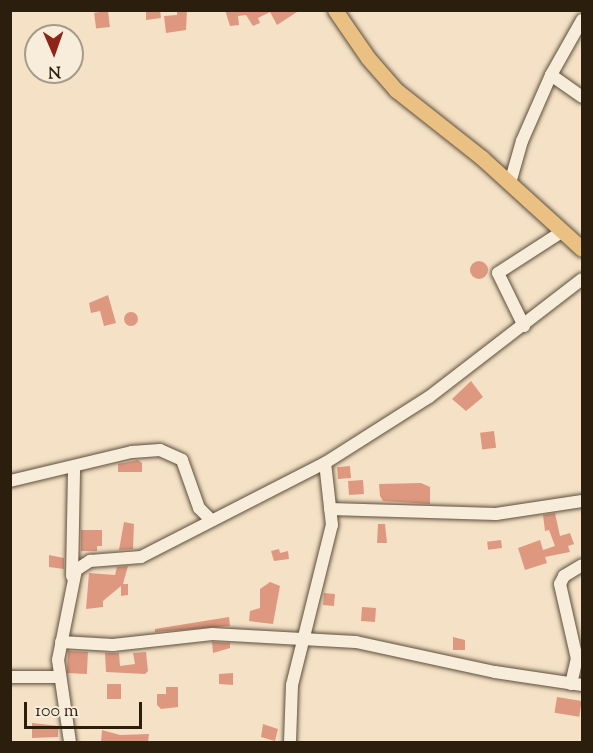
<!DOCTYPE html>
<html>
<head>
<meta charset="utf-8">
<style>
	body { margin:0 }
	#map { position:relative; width:593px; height:753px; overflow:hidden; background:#f4e1c6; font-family:"Sorts Mill Goudy",serif }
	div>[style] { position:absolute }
	.building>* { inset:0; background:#df9880; transform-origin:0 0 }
	.round { border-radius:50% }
	.roads { filter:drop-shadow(0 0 2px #5d4f3b) drop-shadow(0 0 2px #5d4f3b) }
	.minor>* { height:12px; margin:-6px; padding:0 6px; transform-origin:6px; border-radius:6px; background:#f8ecda }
	.major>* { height:15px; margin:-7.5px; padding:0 7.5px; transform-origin:7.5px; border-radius:7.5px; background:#eac083 }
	span { translate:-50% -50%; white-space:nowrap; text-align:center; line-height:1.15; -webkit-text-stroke:4.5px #f8ecda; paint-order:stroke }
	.frame { position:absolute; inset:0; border:12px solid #2b1e0d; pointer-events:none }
	.north { position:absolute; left:24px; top:24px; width:60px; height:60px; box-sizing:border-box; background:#f8ecda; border:2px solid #a69a88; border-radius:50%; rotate:178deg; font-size:16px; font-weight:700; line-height:24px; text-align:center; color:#2b1e0d }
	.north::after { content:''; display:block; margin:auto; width:21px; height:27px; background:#8f2418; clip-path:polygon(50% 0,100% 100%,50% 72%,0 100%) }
	.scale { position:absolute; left:24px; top:702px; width:118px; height:27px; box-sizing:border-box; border:3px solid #2b1e0d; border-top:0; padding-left:8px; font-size:18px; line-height:21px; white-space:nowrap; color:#2b1e0d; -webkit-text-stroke:4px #f8ecda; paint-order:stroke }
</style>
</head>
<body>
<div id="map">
	<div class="building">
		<div style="clip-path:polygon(146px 10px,160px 10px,161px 18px,146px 20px)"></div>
		<div style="clip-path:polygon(177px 10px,187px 10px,186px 30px,166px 33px,164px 16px,177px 15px)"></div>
		<div style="clip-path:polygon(225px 10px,300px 10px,277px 25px,270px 12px,258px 18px,260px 23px,253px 26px,246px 15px,238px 16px,239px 25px,230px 26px)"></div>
		<div style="left:108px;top:11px;width:16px;height:14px;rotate:83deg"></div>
		<div class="round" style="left:470px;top:261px;width:18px;height:18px"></div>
		<div style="clip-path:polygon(108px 295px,116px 323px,104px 326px,100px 311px,91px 313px,89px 303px)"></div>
		<div class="round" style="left:124px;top:312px;width:14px;height:14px"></div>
		<div style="clip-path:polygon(471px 381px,483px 397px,466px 411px,452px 399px)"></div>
		<div style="left:494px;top:431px;width:17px;height:14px;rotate:83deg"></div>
		<div style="clip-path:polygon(138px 460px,142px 463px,142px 472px,118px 472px,118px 464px)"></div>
		<div style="left:350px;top:466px;width:12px;height:13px;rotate:85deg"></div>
		<div style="left:363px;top:480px;width:14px;height:15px;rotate:86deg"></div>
		<div style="clip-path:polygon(421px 483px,430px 487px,430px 504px,383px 501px,380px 496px,379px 484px)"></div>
		<div style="clip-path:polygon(555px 513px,560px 536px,570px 533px,574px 544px,568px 546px,570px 552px,545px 557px,547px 563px,525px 570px,518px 548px,540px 540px,543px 550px,555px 546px,549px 530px,545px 531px,543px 515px)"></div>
		<div style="clip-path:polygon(124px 522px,134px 524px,133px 549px,119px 550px)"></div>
		<div style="clip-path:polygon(378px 524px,385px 524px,387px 543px,377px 543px)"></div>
		<div style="clip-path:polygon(81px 530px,102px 530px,102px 546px,97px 546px,97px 551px,81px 551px)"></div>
		<div style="left:501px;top:540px;width:8px;height:14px;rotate:83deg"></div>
		<div style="clip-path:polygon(279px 549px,280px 553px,288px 551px,289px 559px,274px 561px,271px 551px)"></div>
		<div style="clip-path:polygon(49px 555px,64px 558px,64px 569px,49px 567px)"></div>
		<div style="clip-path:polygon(128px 566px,123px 584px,128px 584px,128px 595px,121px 596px,121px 586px,103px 601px,103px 607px,86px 609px,89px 573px,115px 575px,117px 567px)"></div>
		<div style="clip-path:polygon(270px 582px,280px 586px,273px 624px,249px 621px,250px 611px,260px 608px,260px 589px)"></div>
		<div style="left:324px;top:593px;width:11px;height:12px;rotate:5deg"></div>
		<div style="left:362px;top:607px;width:14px;height:14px;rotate:4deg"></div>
		<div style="clip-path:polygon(229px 617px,230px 626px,155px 632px,155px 629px)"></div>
		<div style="clip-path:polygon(453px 637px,465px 640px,465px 650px,453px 650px)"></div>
		<div style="clip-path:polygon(212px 642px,230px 643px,230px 648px,213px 653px)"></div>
		<div style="left:68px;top:651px;width:20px;height:22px;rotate:3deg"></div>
		<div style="clip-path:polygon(146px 652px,148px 671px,145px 674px,106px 672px,105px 653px,119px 653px,120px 666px,135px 664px,133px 653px)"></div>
		<div style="clip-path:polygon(233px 673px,233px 685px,219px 684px,219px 674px)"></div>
		<div style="left:107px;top:684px;width:14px;height:15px"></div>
		<div style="clip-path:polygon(166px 687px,178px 687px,178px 707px,161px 709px,157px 705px,157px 694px,166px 694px)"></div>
		<div style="left:557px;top:697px;width:25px;height:16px;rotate:9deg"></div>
		<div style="clip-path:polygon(32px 723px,58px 726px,58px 737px,32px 738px)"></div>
		<div style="clip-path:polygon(263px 724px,278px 729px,275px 741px,261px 737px)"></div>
		<div style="clip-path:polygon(102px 730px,120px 735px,149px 734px,148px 742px,101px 742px)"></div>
	</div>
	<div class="roads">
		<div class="minor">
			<div style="left:551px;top:75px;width:38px;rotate:35deg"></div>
			<div style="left:510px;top:183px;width:44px;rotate:-74.1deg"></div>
			<div style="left:522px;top:141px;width:72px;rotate:-66.3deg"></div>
			<div style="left:551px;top:75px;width:63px;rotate:-60.6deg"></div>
			<div style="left:524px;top:326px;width:59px;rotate:-116.1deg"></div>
			<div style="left:498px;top:273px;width:77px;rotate:-32.9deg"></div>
			<div style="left:10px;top:481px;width:125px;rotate:-13.4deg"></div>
			<div style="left:132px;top:452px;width:28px;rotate:-4deg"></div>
			<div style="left:160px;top:450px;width:24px;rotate:24deg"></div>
			<div style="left:182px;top:460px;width:51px;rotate:70.5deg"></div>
			<div style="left:199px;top:508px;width:17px;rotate:45deg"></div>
			<div style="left:330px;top:509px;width:166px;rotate:1.7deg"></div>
			<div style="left:496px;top:514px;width:87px;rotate:-8.6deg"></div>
			<div style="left:72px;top:576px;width:109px;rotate:-88.9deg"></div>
			<div style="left:61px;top:642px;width:52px;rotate:3.3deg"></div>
			<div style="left:113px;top:645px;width:100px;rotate:-6.3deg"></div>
			<div style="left:212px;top:634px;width:144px;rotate:3.2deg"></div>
			<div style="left:356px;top:642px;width:142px;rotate:12.2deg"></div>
			<div style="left:495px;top:672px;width:88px;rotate:8.5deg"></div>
			<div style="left:10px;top:677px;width:49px"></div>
			<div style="left:571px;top:684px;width:26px;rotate:-77deg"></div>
			<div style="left:577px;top:659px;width:77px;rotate:-102.8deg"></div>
			<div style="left:560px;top:584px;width:9px;rotate:-63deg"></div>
			<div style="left:564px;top:576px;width:21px;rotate:-31deg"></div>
			<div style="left:70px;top:742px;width:83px;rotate:-98.3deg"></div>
			<div style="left:58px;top:660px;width:92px;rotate:-78.7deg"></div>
			<div style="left:76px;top:570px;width:17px;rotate:-33deg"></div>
			<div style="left:90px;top:561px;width:51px;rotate:-4.5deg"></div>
			<div style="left:141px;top:557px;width:207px;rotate:-27.1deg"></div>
			<div style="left:325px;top:463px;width:123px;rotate:-32.4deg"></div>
			<div style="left:429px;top:397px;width:193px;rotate:-37.6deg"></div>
			<div style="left:290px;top:742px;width:57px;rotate:-88deg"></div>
			<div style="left:292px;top:685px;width:165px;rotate:-76deg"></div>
			<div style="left:332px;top:525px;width:62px;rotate:-96.4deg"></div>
		</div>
		<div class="major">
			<div style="left:335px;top:10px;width:58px;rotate:55.5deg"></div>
			<div style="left:368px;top:58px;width:43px;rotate:48.8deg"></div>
			<div style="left:396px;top:90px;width:110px;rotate:38.3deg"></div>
			<div style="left:482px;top:158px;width:135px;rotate:42.3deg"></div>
		</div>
	</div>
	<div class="frame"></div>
	<div class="north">N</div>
	<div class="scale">100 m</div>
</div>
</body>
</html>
